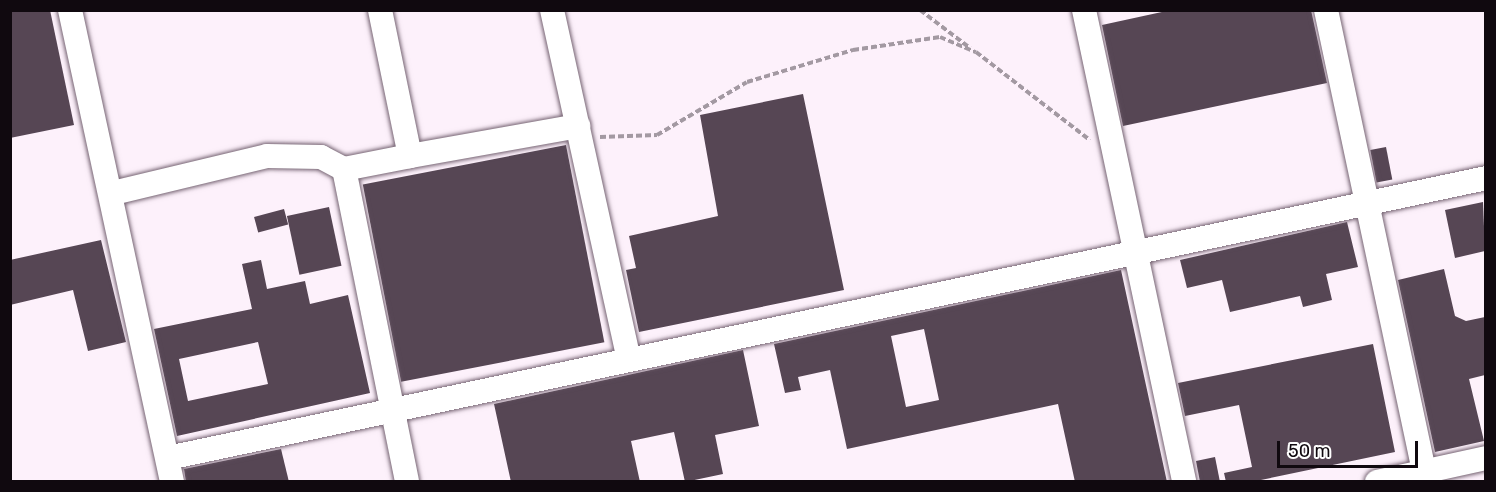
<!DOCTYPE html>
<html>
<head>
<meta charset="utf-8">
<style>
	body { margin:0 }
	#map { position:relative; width:1496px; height:492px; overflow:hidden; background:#fdf1fb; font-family:Rubik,sans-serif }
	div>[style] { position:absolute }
	.building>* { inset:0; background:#564654; transform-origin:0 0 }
	.path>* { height:4px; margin-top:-2px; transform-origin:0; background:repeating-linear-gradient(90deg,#a399a2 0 6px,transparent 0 9px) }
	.roads { filter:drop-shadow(0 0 2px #766473) drop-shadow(0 0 2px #766473) }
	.minor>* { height:24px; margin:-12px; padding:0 12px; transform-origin:12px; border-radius:12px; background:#fff }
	span { translate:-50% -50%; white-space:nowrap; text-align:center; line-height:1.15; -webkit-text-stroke:6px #fff; paint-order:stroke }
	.frame { position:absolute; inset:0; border:12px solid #10090f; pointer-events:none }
	.scale { position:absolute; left:1277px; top:441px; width:141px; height:27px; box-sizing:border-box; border:3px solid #10090f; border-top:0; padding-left:8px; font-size:18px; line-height:21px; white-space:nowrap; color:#10090f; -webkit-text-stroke:4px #fff; paint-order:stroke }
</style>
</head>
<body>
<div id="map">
	<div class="building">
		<div style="clip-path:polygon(10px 10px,50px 10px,74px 125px,10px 138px)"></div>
		<div style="clip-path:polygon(1171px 10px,1311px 10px,1327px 83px,1123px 126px,1102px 25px)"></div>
		<div style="clip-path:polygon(803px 94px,844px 290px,639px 332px,626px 270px,636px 268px,629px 236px,718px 216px,700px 115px)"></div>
		<div style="left:566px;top:145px;width:201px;height:207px;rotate:79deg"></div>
		<div style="left:1386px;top:147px;width:33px;height:16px;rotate:79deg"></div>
		<div style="clip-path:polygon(1483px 202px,1485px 251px,1455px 258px,1445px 210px)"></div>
		<div style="left:329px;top:207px;width:60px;height:43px;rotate:78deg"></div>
		<div style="left:284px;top:209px;width:16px;height:31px;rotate:75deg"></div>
		<div style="clip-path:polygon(1347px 222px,1358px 267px,1326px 274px,1332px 300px,1303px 307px,1300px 296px,1230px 312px,1222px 280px,1187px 288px,1180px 260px)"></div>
		<div style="clip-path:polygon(101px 240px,126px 342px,88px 351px,73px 290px,10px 305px,10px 260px)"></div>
		<div style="clip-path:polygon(evenodd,261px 260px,267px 289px,305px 281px,310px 304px,348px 295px,370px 393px,177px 436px,154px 329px,252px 309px,242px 264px,261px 260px,258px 342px,268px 384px,188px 401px,179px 359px,258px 342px)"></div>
		<div style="clip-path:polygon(1444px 269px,1455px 316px,1466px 321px,1485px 317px,1485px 375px,1469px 379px,1484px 441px,1435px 452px,1398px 280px)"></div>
		<div style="clip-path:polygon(evenodd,1121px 270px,1167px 482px,1075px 482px,1058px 404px,847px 449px,830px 370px,798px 377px,801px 390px,785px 393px,774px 344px,1121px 270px,924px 329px,939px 400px,906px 407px,891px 336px,924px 329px)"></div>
		<div style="clip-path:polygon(1373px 344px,1395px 452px,1251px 482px,1226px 482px,1224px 473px,1252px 467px,1239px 405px,1185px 416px,1178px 383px)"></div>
		<div style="clip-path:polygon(743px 350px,759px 426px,715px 435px,723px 474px,685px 482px,674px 432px,631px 441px,640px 482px,511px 482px,494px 404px)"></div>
		<div style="clip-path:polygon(281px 449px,289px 482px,186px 482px,184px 469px)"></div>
		<div style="clip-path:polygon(1215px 457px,1220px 482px,1200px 482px,1196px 461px)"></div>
	</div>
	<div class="path">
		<div style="left:920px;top:10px;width:63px;rotate:37.2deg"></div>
		<div style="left:600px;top:137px;width:57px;rotate:-2deg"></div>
		<div style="left:657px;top:135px;width:104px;rotate:-30.5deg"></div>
		<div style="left:747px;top:82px;width:111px;rotate:-16.8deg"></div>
		<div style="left:853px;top:50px;width:88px;rotate:-8.5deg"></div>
		<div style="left:940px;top:37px;width:39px;rotate:23deg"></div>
		<div style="left:976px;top:52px;width:144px;rotate:37.7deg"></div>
	</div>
	<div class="roads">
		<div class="minor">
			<div style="left:70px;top:10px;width:483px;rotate:77.8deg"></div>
			<div style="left:380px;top:10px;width:149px;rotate:78.4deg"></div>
			<div style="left:410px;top:156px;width:171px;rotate:-10.1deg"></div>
			<div style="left:552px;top:10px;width:357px;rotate:77.6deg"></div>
			<div style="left:1084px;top:10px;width:482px;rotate:78deg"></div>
			<div style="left:1326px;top:10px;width:482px;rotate:78deg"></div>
			<div style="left:344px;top:169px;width:319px;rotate:78.6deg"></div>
			<div style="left:113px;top:193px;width:158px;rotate:-13.5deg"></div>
			<div style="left:267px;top:156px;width:54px;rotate:1.1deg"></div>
			<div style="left:321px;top:157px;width:26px;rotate:28deg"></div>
			<div style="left:344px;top:169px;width:67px;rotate:-11.1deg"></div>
			<div style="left:168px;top:458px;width:1347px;rotate:-11.99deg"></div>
			<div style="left:1377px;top:482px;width:112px;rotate:-12.4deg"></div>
		</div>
	</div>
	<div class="frame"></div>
	<div class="scale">50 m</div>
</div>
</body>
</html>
